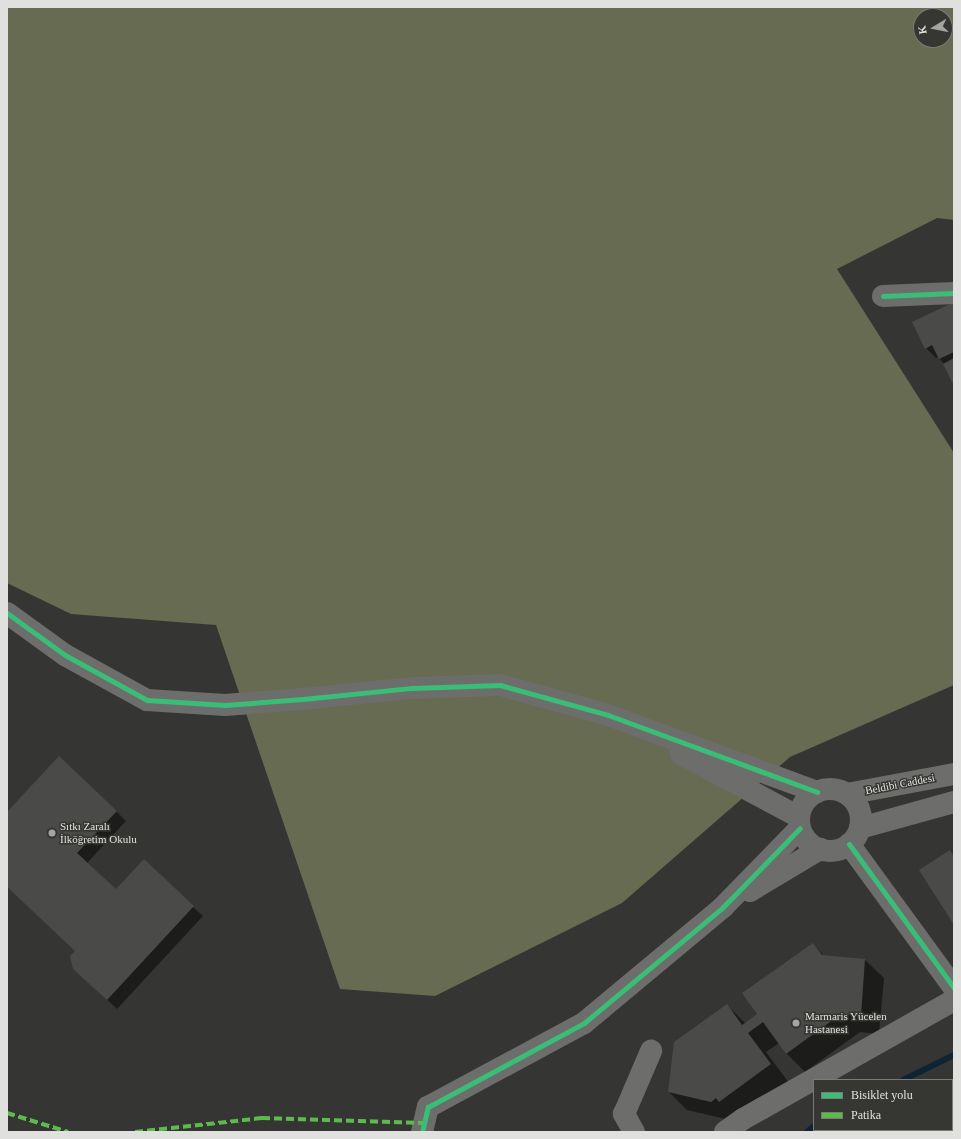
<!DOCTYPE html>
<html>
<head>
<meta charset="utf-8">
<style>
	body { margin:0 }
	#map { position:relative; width:961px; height:1139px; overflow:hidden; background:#353534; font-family:Georgia,serif }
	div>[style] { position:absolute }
	.forest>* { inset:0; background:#666b51 }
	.shadow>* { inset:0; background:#0007 }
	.stream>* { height:6px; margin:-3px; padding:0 3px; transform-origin:3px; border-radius:3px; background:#0e2333 }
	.building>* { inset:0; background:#4a4a49; transform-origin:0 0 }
	.minor>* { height:22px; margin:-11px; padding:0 11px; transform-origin:11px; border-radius:11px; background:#6d6d6b }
	.minor>.ring { margin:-11px; padding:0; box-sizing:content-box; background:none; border:22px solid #6d6d6b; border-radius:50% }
	.quiet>* { height:4px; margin-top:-2px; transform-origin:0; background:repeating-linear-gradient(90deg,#5cbc4b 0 8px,transparent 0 12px) }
	.cycleway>* { height:5px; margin:-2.5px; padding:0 2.5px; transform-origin:2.5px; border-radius:2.5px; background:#3abd76 }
	.dots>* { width:11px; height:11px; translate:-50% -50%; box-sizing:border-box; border:2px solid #363633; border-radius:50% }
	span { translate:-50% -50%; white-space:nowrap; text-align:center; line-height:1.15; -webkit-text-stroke:3px #363633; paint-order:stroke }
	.street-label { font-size:11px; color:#e0e0de }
	.poi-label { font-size:11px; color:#e0e0de }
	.left { translate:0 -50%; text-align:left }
	.frame { position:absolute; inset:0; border:8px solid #e0e0de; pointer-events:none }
	.legend { position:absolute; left:813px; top:1079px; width:140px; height:52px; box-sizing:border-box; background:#363633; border:1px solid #7a7a77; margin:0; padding:5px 7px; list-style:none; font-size:12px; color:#e0e0de }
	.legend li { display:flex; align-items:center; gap:8px; height:20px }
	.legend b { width:20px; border:1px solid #7a7a77 }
	.north { position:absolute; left:913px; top:8px; width:40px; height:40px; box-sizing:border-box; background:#363633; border:1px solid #7a7a77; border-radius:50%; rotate:260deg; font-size:11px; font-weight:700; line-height:16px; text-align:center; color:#e0e0de }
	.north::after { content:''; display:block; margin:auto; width:14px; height:18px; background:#a4a4a2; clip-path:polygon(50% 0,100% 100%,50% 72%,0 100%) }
</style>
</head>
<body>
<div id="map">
	<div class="forest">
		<div style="clip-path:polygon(evenodd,7px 7px,954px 7px,954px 220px,937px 218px,837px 269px,954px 453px,954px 685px,790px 757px,622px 903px,435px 996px,340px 989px,216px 625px,71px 614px,7px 583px,7px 7px,921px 16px,945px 16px,945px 40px,921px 40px,921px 16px)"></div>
	</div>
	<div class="shadow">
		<div style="clip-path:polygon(951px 304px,954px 307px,954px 384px,944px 364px,938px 357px,936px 358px,926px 348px)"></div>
		<div style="clip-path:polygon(116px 811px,126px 821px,87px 863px,116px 891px,193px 907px,203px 916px,117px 1009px,84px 978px,76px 951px,7px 887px,7px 814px)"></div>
		<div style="clip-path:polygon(813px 944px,825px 957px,865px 960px,884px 978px,879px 1034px,860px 1032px,805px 1072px,786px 1053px,779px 1043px,766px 1052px,789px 1083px,730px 1120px,687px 1110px,669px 1092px,727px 1005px,745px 1023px,758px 1014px)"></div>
	</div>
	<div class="stream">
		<div style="left:903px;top:1080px;width:57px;rotate:-26.1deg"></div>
		<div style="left:807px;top:1132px;width:9px;rotate:-41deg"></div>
	</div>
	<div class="building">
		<div style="clip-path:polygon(952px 303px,954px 308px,954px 352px,939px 359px,932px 345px,925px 349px,912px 322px)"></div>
		<div style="clip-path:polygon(954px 358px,954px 386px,943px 364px)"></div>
		<div style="clip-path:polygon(59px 756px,117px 811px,77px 853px,116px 889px,144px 859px,194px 906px,107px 1000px,73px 969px,70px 956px,75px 951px,7px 887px,7px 812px)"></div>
		<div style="clip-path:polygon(950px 850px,954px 857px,954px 925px,919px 870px)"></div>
		<div style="clip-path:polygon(813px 943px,822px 955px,865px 959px,861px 1016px,841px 1014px,786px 1054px,763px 1022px,748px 1033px,771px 1064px,719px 1102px,716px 1098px,711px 1102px,668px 1092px,674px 1042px,727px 1004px,742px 1025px,757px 1014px,742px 993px)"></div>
		<div style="clip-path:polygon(954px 1104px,954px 1132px,952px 1132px,951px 1130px,952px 1105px)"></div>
		<div style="left:905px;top:1130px;width:28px;height:2px"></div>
	</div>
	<div class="minor">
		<div style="left:883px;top:296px;width:71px;rotate:-2.4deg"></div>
		<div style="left:7px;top:613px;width:72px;rotate:35.9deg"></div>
		<div style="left:65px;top:655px;width:94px;rotate:28.8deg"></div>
		<div style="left:147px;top:700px;width:78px;rotate:3.7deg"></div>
		<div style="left:225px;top:705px;width:78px;rotate:-4.4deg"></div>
		<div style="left:303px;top:699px;width:110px;rotate:-5.8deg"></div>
		<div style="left:412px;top:688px;width:88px;rotate:-2deg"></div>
		<div style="left:500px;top:685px;width:112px;rotate:15.5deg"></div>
		<div style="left:608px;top:715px;width:223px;rotate:20.2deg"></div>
		<div style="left:681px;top:754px;width:134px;rotate:28.1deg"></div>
		<div class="ring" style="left:799px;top:789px;width:40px;height:40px"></div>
		<div style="left:847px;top:794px;width:109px;rotate:-10.6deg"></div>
		<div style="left:860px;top:828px;width:98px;rotate:-15.5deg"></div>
		<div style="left:849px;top:844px;width:178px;rotate:53.9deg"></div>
		<div style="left:750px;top:891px;width:82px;rotate:-31deg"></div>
		<div style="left:422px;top:1132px;width:26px;rotate:-77deg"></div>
		<div style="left:428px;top:1107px;width:177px;rotate:-28.3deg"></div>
		<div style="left:584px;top:1023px;width:181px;rotate:-39.8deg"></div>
		<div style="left:723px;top:907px;width:110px;rotate:-45.7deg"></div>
		<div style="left:634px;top:1132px;width:21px;rotate:-119deg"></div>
		<div style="left:624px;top:1114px;width:69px;rotate:-66.8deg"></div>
		<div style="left:725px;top:1132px;width:22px;rotate:-36deg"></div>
		<div style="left:743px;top:1119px;width:242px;rotate:-29.4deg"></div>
	</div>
	<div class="quiet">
		<div style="left:7px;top:1113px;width:64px;rotate:17.3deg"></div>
		<div style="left:135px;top:1132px;width:128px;rotate:-6.3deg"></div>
		<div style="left:262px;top:1118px;width:162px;rotate:1.8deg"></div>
	</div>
	<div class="cycleway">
		<div style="left:883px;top:296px;width:71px;rotate:-2.4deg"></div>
		<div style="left:7px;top:613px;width:72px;rotate:35.9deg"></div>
		<div style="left:65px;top:655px;width:94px;rotate:28.8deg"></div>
		<div style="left:147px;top:700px;width:78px;rotate:3.7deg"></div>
		<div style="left:225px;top:705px;width:78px;rotate:-4.4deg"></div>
		<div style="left:303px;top:699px;width:110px;rotate:-5.8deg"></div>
		<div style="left:412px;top:688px;width:88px;rotate:-2deg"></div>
		<div style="left:500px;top:685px;width:112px;rotate:15.5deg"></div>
		<div style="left:608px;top:715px;width:223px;rotate:20.2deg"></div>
		<div style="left:849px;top:844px;width:178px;rotate:53.9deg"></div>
		<div style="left:422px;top:1132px;width:26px;rotate:-77deg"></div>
		<div style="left:428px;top:1107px;width:177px;rotate:-28.3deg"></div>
		<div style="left:584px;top:1023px;width:181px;rotate:-39.8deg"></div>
		<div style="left:723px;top:907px;width:110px;rotate:-45.7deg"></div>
	</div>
	<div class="dots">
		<div style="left:52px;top:833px;background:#a4a4a2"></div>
		<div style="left:796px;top:1023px;background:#a4a4a2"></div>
	</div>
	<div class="street-label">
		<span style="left:900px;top:784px;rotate:-11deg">Beldibi Caddesi</span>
	</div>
	<div class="poi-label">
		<span class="left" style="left:60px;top:833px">Sıtkı Zaralı<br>İlköğretim Okulu</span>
		<span class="left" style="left:805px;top:1023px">Marmaris Yücelen<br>Hastanesi</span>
	</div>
	<div class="frame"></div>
	<ul class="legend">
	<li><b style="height:5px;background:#3abd76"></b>Bisiklet yolu</li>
	<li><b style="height:5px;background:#5cbc4b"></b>Patika</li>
	</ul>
	<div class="north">K</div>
</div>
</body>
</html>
